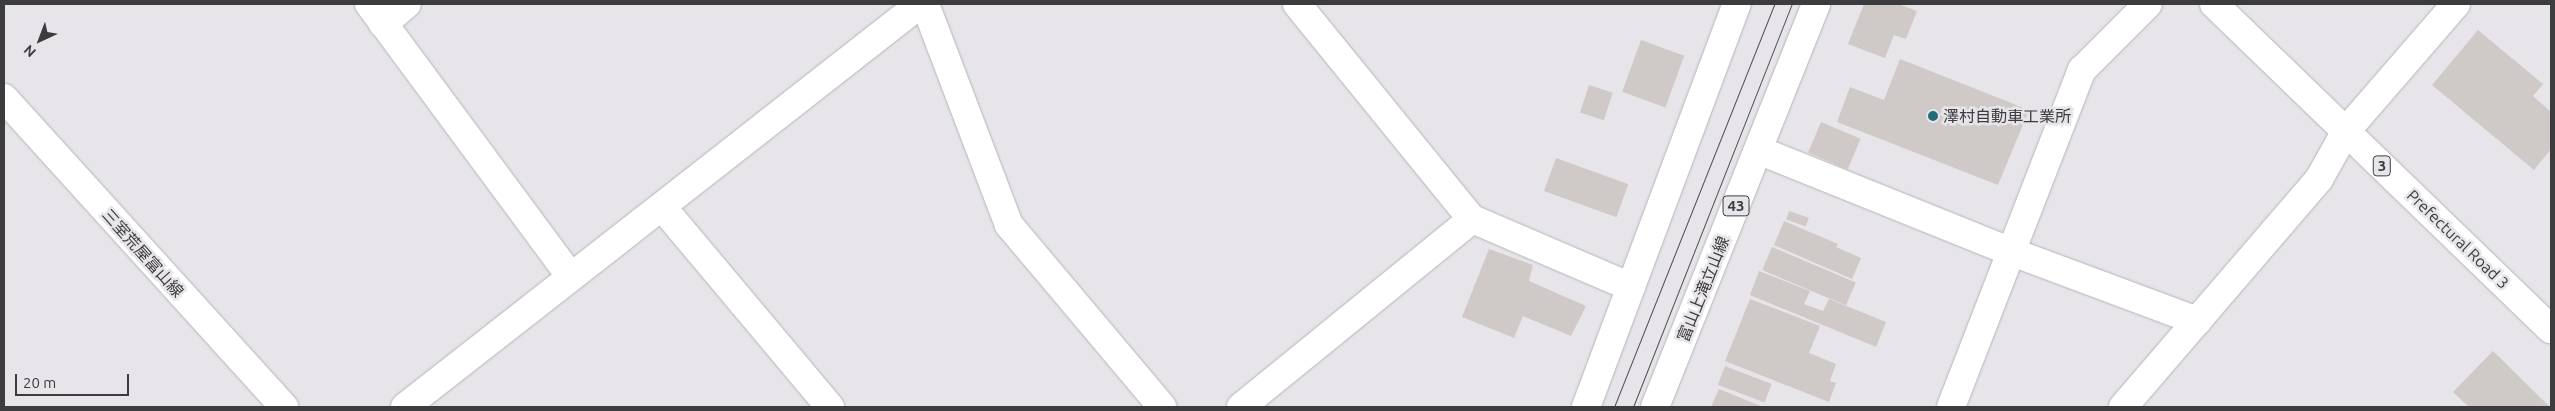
<!DOCTYPE html>
<html>
<head>
<meta charset="utf-8">
<style>
	body { margin:0 }
	#map { position:relative; width:2555px; height:411px; overflow:hidden; background:#e7e5ea; font-family:Ubuntu,"Noto Sans JP",sans-serif }
	div>[style] { position:absolute }
	.building>* { inset:0; background:#cfc9c7; transform-origin:0 0 }
	.roads { filter:drop-shadow(0 0 1px #b6b4b9) drop-shadow(0 0 1px #b6b4b9) }
	.street>* { height:28px; margin:-14px; padding:0 14px; transform-origin:14px; border-radius:14px; background:#fff }
	.secondary>* { height:28px; margin:-14px; padding:0 14px; transform-origin:14px; border-radius:14px; background:#fff }
	.primary>* { height:28px; margin:-14px; padding:0 14px; transform-origin:14px; border-radius:14px; background:#fff }
	.tram>* { height:1px; margin:-0.5px; padding:0 0.5px; transform-origin:0.5px; border-radius:0.5px; background:#515053 }
	.dots>* { width:14px; height:14px; translate:-50% -50%; box-sizing:border-box; border:2px solid #e7e5ea; border-radius:50% }
	span { translate:-50% -50%; white-space:nowrap; text-align:center; line-height:1.15; -webkit-text-stroke:5px #e7e5ea; paint-order:stroke }
	.shield-label span { padding:1px 4px; background:#e7e5ea; border:1px solid; border-radius:4px; -webkit-text-stroke-width:0 }
	.shield-label { font-size:15px; color:#3c3b3d; font-weight:700 }
	.poi-label { font-size:16px; color:#3c3b3d }
	.left { translate:0 -50%; text-align:left }
	.street-label { font-size:16px; color:#3c3b3d }
	.frame { position:absolute; inset:0; border:5px solid #3c3b3d; pointer-events:none }
	.north { position:absolute; left:15px; top:15px; width:50px; height:50px; -webkit-text-stroke:4px #e7e5ea; paint-order:stroke; rotate:223deg; font-size:14px; font-weight:700; line-height:20px; text-align:center; color:#3c3b3d }
	.north::after { content:''; display:block; margin:auto; width:18px; height:22px; background:#3c3b3d; clip-path:polygon(50% 0,100% 100%,50% 72%,0 100%) }
	.scale { position:absolute; left:15px; top:374px; width:114px; height:22px; box-sizing:border-box; border:2px solid #3c3b3d; border-top:0; padding-left:6px; font-size:15px; line-height:18px; white-space:nowrap; color:#3c3b3d; -webkit-text-stroke:4px #e7e5ea; paint-order:stroke }
</style>
</head>
<body>
<div id="map">
	<div class="building">
		<div style="clip-path:polygon(1864px 4px,1898px 4px,1917px 11px,1906px 39px,1894px 35px,1885px 58px,1848px 44px)"></div>
		<div style="clip-path:polygon(2478px 30px,2543px 84px,2533px 96px,2551px 112px,2551px 149px,2534px 170px,2432px 85px)"></div>
		<div style="left:1641px;top:40px;width:46px;height:55px;rotate:20deg"></div>
		<div style="clip-path:polygon(1900px 59px,2029px 110px,1998px 185px,1837px 122px,1850px 87px,1884px 100px)"></div>
		<div style="left:1589px;top:85px;width:25px;height:29px;rotate:18deg"></div>
		<div style="left:1821px;top:122px;width:43px;height:33px;rotate:23deg"></div>
		<div style="left:1556px;top:158px;width:77px;height:35px;rotate:20deg"></div>
		<div style="left:1789px;top:211px;width:21px;height:9px;rotate:19deg"></div>
		<div style="clip-path:polygon(1784px 221px,1838px 244px,1836px 247px,1861px 258px,1852px 279px,1774px 245px)"></div>
		<div style="left:1772px;top:247px;width:91px;height:25px;rotate:23deg"></div>
		<div style="clip-path:polygon(1489px 249px,1533px 265px,1529px 281px,1586px 306px,1571px 336px,1523px 316px,1514px 338px,1462px 317px)"></div>
		<div style="clip-path:polygon(1759px 271px,1810px 291px,1804px 304px,1823px 311px,1829px 299px,1886px 322px,1876px 347px,1750px 295px)"></div>
		<div style="clip-path:polygon(1750px 299px,1820px 326px,1809px 353px,1836px 364px,1830px 381px,1836px 383px,1829px 402px,1725px 361px)"></div>
		<div style="clip-path:polygon(2493px 351px,2550px 407px,2469px 407px,2453px 392px)"></div>
		<div style="left:1725px;top:366px;width:50px;height:20px;rotate:21deg"></div>
		<div style="clip-path:polygon(1719px 389px,1763px 407px,1711px 407px)"></div>
	</div>
	<div class="roads">
		<div class="street">
			<div style="left:369px;top:4px;width:338px;rotate:53.5deg"></div>
			<div style="left:925px;top:4px;width:236px;rotate:69.2deg"></div>
			<div style="left:1009px;top:225px;width:238px;rotate:49.9deg"></div>
			<div style="left:1297px;top:4px;width:277px;rotate:50.9deg"></div>
			<div style="left:1472px;top:219px;width:173px;rotate:23.2deg"></div>
			<div style="left:383px;top:24px;width:31px;rotate:-40deg"></div>
			<div style="left:1758px;top:150px;width:274px;rotate:21.9deg"></div>
			<div style="left:2012px;top:252px;width:198px;rotate:20.4deg"></div>
			<div style="left:663px;top:208px;width:260px;rotate:50deg"></div>
			<div style="left:405px;top:407px;width:654px;rotate:-38.04deg"></div>
			<div style="left:1241px;top:407px;width:298px;rotate:-39.1deg"></div>
			<div style="left:1951px;top:407px;width:362px;rotate:-68.8deg"></div>
			<div style="left:2082px;top:70px;width:93px;rotate:-45deg"></div>
			<div style="left:2123px;top:407px;width:301px;rotate:-49.3deg"></div>
			<div style="left:2319px;top:179px;width:55px;rotate:-60.6deg"></div>
			<div style="left:2346px;top:131px;width:168px;rotate:-49.1deg"></div>
		</div>
		<div class="secondary">
			<div style="left:4px;top:98px;width:417px;rotate:47.8deg"></div>
		</div>
		<div class="primary">
			<div style="left:2214px;top:4px;width:468px;rotate:44deg"></div>
			<div style="left:1586px;top:407px;width:430px;rotate:-69.5deg"></div>
			<div style="left:1655px;top:407px;width:434px;rotate:-68.2deg"></div>
		</div>
	</div>
	<div class="tram">
		<div style="left:1614px;top:407px;width:434px;rotate:-68.3deg"></div>
		<div style="left:1633px;top:407px;width:433px;rotate:-68.5deg"></div>
	</div>
	<div class="dots">
		<div style="left:1933px;top:116px;background:#246c79"></div>
	</div>
	<div class="shield-label">
		<span style="left:2382px;top:166px">3</span>
		<span style="left:1736px;top:206px">43</span>
	</div>
	<div class="poi-label">
		<span class="left" style="left:1943px;top:116px">澤村自動車工業所</span>
	</div>
	<div class="street-label">
		<span style="left:2458px;top:239px;rotate:44deg">Prefectural Road 3</span>
		<span style="left:143px;top:253px;rotate:48deg">三室荒屋富山線</span>
		<span style="left:1703px;top:289px;rotate:-68deg">富山上滝立山線</span>
	</div>
	<div class="frame"></div>
	<div class="north">N</div>
	<div class="scale">20 m</div>
</div>
</body>
</html>
